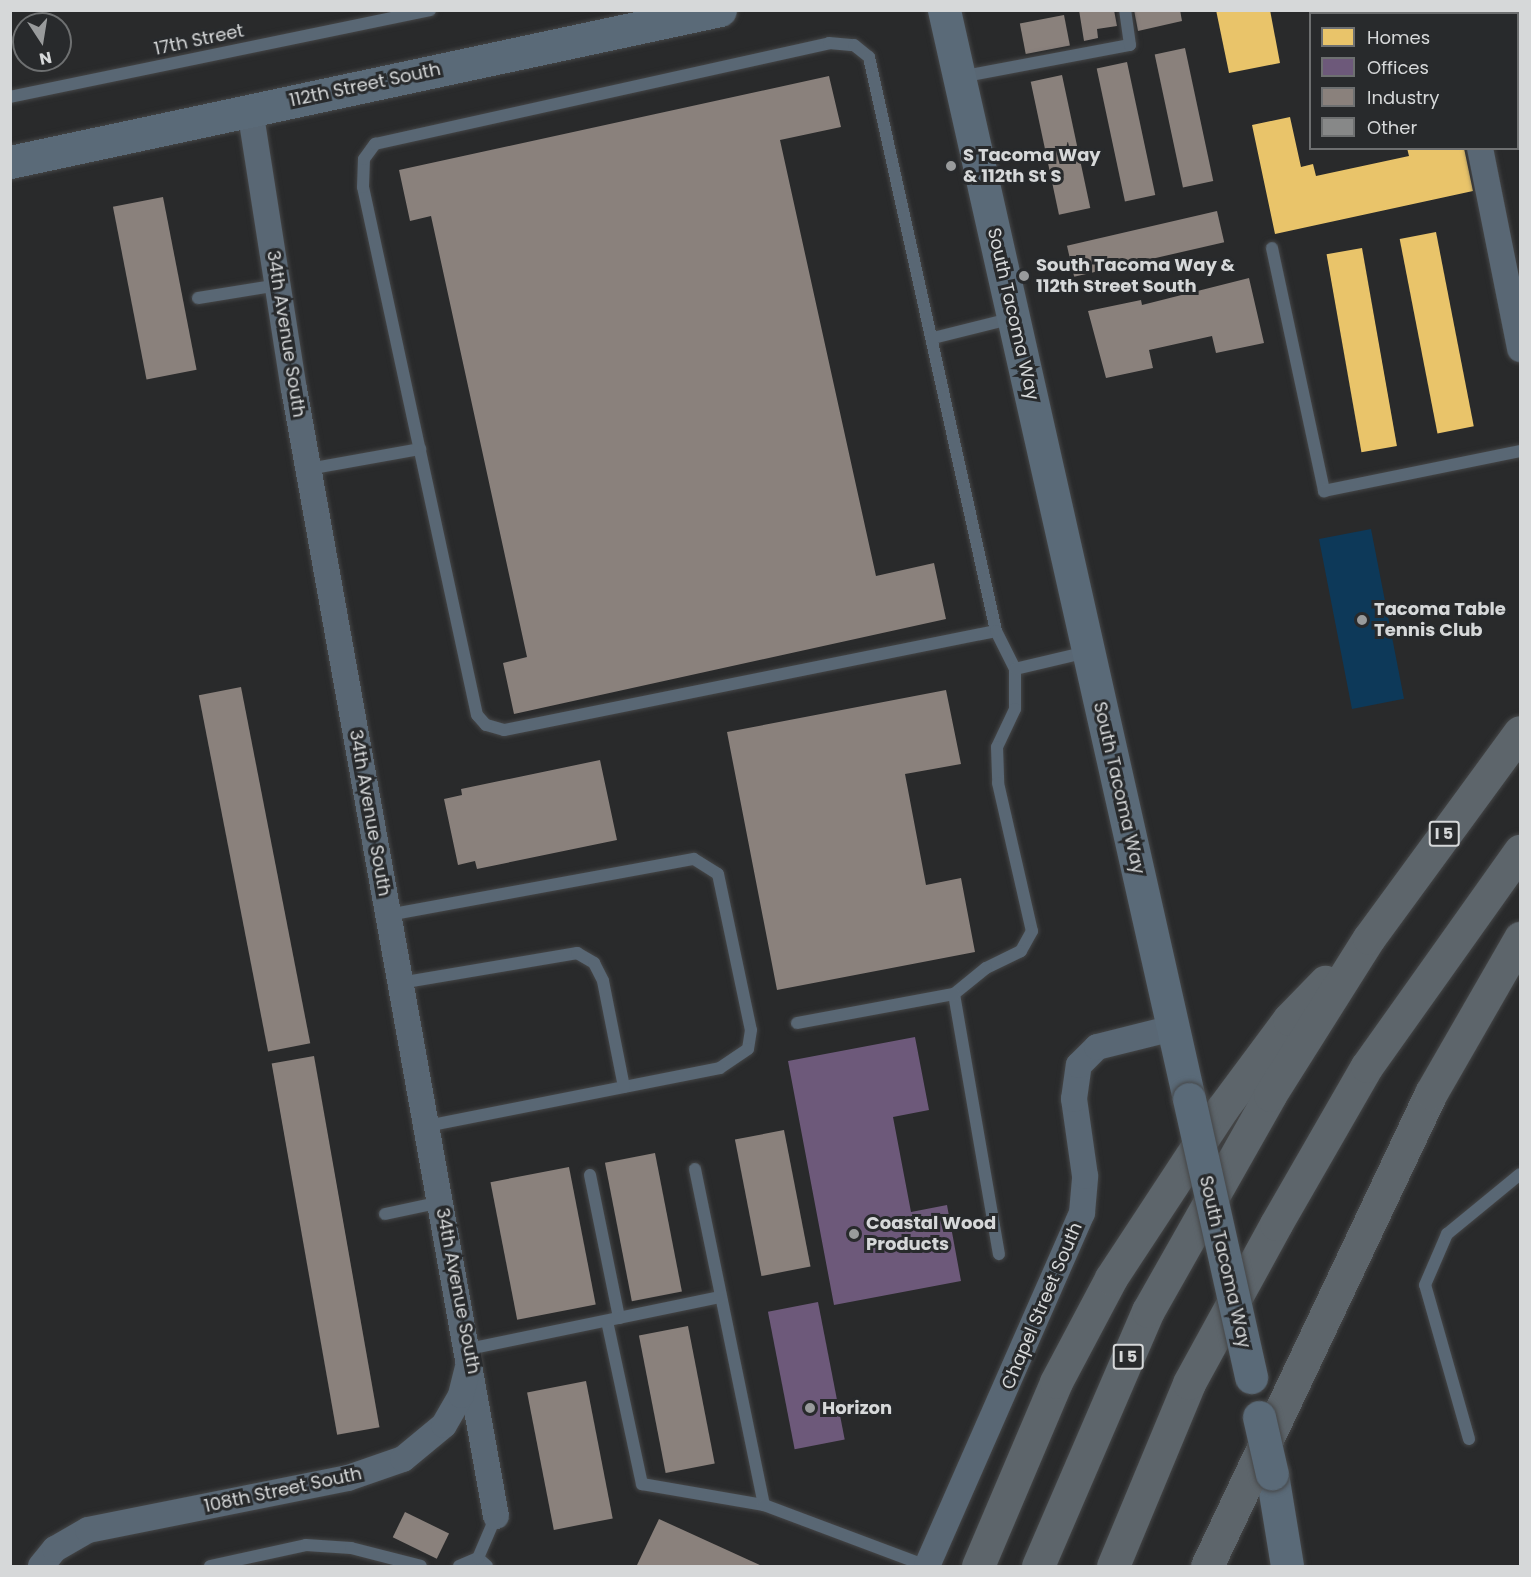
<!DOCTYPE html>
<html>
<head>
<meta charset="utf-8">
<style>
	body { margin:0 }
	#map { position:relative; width:1531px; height:1577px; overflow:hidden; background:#292a2b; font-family:Poppins,sans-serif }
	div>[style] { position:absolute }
	.green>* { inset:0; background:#0d3959; transform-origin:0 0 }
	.homes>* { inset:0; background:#e9c46a; transform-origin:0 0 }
	.offices>* { inset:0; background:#6d597a; transform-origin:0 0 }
	.industry>* { inset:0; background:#8a817c; transform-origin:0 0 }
	.building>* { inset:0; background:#878888 }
	.roads { filter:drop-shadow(0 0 2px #454647) drop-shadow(0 0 2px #454647) }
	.lane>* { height:12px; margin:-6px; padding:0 6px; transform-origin:6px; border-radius:6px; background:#596774 }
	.street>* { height:26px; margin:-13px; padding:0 13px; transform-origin:13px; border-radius:13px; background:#596774 }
	.secondary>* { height:33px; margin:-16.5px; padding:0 16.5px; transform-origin:16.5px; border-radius:16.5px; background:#5a6a78 }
	.highway>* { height:33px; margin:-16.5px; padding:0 16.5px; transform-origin:16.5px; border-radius:16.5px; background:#5d656b }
	.bridges { filter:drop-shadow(0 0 2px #454647) drop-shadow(0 0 2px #454647) }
	.secondary-bridge>* { height:33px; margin:-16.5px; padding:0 16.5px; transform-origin:16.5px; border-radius:16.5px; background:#5a6a78 }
	.dots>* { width:16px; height:16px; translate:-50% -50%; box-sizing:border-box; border:3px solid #282a2c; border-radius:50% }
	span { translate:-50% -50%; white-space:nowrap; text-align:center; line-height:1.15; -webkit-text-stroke:6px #282a2c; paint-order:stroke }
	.shield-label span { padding:2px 4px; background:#282a2c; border:2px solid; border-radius:4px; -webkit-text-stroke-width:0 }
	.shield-label { font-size:16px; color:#d6d8d9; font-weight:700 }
	.street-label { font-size:18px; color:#d6d8d9 }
	.poi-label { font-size:18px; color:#d6d8d9; font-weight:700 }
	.left { translate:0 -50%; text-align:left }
	.frame { position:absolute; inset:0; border:12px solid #d6d8d9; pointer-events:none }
	.legend { position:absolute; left:1309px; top:12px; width:210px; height:138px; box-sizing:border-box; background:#282a2c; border:2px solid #6e7071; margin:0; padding:8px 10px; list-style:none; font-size:18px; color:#d6d8d9 }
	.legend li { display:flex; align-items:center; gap:12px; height:30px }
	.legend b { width:30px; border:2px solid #6e7071 }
	.north { position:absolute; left:12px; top:12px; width:60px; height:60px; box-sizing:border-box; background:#282a2c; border:2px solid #6e7071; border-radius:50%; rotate:168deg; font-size:16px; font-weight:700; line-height:24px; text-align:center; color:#d6d8d9 }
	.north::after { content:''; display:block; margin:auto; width:21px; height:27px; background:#999b9c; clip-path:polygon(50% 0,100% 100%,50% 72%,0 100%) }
</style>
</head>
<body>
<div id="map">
	<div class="green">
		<div style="left:1371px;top:529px;width:173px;height:53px;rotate:79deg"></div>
	</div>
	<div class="homes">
		<div style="clip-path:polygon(1216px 10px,1270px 10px,1280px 63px,1229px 73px)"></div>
		<div style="left:1392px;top:10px;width:46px;height:4px"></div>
		<div style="clip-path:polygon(1290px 117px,1301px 167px,1313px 164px,1316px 176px,1409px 156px,1407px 148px,1464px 148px,1473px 191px,1275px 234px,1252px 125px)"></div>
		<div style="left:1436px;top:232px;width:198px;height:37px;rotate:79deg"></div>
		<div style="left:1362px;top:248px;width:201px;height:36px;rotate:80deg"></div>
	</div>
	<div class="offices">
		<div style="clip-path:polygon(915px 1037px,929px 1110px,893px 1117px,911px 1212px,947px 1205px,961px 1281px,834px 1305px,788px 1061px)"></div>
		<div style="left:818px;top:1302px;width:140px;height:51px;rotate:79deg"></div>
	</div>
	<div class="industry">
		<div style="clip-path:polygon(1079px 10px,1114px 10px,1117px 26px,1097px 29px,1098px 38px,1084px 41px)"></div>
		<div style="clip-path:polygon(1134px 10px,1180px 10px,1182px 21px,1138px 31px)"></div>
		<div style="left:1064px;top:15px;width:31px;height:45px;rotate:79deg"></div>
		<div style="left:1185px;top:48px;width:136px;height:31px;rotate:78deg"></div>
		<div style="left:1127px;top:62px;width:136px;height:31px;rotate:78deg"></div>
		<div style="left:1062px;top:75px;width:136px;height:32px;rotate:78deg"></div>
		<div style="clip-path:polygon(829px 76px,841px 127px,780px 140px,876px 576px,934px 563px,946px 619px,514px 714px,503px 663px,527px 657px,431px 216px,410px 221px,399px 170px)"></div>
		<div style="left:163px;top:197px;width:176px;height:51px;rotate:79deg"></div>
		<div style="left:1217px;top:211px;width:32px;height:154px;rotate:77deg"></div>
		<div style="clip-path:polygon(1249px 278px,1264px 343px,1216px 353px,1212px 336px,1149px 350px,1153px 368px,1106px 378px,1088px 311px,1141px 300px,1142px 305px)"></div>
		<div style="left:241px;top:687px;width:363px;height:43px;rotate:79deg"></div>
		<div style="clip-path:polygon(946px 690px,961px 764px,905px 774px,926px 885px,961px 878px,975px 952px,777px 990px,727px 732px)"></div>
		<div style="clip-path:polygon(600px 760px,617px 840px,477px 869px,475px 861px,458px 865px,444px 799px,462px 795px,461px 789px)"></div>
		<div style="left:314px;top:1056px;width:377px;height:43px;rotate:80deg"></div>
		<div style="left:784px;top:1130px;width:139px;height:50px;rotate:79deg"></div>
		<div style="left:655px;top:1153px;width:141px;height:51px;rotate:79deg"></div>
		<div style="left:569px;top:1167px;width:140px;height:80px;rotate:79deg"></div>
		<div style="left:688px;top:1326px;width:140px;height:50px;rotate:79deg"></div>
		<div style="left:586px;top:1381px;width:140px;height:60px;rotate:79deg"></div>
		<div style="left:405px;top:1512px;width:49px;height:28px;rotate:26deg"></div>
		<div style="clip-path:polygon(659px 1519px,762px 1566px,637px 1565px)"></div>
	</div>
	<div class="building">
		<div style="clip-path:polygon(1501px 10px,1520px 10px,1520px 108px,1518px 14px)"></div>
	</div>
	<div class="roads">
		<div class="lane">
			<div style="left:960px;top:77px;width:173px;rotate:-10.7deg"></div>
			<div style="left:1130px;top:45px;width:35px;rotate:-98deg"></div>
			<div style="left:10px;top:97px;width:429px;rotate:-11.7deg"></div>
			<div style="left:1272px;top:248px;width:249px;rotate:77.9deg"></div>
			<div style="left:1324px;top:491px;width:200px;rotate:-11.5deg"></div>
			<div style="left:198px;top:298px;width:81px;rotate:-9.2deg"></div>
			<div style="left:933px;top:338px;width:82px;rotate:-14deg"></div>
			<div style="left:308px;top:469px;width:114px;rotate:-10.1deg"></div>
			<div style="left:996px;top:631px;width:502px;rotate:168.62deg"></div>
			<div style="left:504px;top:730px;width:19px;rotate:-164deg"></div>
			<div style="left:486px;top:725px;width:13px;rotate:-132deg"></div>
			<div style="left:477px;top:715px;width:540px;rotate:-102.18deg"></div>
			<div style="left:363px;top:187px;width:28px;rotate:-88deg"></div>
			<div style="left:364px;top:159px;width:19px;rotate:-54deg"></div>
			<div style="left:375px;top:144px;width:465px;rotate:-12.5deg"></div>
			<div style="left:829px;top:43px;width:25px;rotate:5deg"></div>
			<div style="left:854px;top:45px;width:19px;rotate:39deg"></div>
			<div style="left:869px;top:57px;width:588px;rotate:77.52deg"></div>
			<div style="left:996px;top:631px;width:42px;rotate:63.4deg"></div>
			<div style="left:1015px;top:669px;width:40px;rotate:90deg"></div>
			<div style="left:1015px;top:709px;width:42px;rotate:115.3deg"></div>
			<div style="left:997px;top:747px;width:36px;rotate:88deg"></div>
			<div style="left:998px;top:783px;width:152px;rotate:77.1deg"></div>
			<div style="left:1032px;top:931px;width:23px;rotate:119deg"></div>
			<div style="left:1021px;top:951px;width:39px;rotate:154deg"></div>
			<div style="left:986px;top:968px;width:41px;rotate:140.9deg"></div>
			<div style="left:954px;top:994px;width:264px;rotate:80.2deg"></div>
			<div style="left:1015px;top:669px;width:74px;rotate:-13.3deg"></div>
			<div style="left:388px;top:915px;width:311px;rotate:-10.4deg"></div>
			<div style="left:694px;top:859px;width:28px;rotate:32deg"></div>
			<div style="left:718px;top:874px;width:159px;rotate:78.1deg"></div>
			<div style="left:751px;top:1030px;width:19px;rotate:99deg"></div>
			<div style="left:748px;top:1049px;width:34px;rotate:146deg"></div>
			<div style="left:720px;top:1068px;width:300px;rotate:168.8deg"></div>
			<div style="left:400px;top:983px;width:180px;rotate:-9.6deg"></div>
			<div style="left:577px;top:953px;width:20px;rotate:30deg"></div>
			<div style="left:594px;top:963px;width:20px;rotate:63deg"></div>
			<div style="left:603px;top:981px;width:108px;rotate:78.8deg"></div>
			<div style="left:797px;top:1023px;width:160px;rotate:-10.5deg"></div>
			<div style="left:695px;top:1169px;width:343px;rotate:78.4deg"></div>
			<div style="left:590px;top:1175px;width:146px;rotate:78.5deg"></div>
			<div style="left:385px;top:1214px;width:57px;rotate:-12.1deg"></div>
			<div style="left:607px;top:1321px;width:167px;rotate:77.9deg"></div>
			<div style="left:642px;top:1484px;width:124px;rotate:9.8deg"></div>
			<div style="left:764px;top:1505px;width:173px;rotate:20.6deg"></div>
			<div style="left:469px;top:1349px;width:257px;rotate:-11.7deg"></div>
			<div style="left:1469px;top:1439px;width:160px;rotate:-105.9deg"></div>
			<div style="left:1425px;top:1285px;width:56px;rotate:-66.7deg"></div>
			<div style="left:1447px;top:1234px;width:94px;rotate:-39.4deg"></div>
			<div style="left:478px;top:1558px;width:12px;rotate:42deg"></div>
			<div style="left:210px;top:1566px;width:98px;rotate:-12.3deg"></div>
			<div style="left:306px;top:1545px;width:45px;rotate:3.8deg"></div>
			<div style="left:351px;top:1548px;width:72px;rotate:14.4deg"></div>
			<div style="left:459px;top:1566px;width:21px;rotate:-23deg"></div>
			<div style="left:478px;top:1558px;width:46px;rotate:-66.8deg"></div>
		</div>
		<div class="street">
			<div style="left:1451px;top:10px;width:4px;rotate:76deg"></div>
			<div style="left:250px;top:109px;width:283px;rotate:81.1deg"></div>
			<div style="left:294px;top:389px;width:1145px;rotate:79.84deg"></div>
			<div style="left:1480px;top:148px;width:205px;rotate:78.7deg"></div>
			<div style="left:41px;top:1566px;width:22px;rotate:-51deg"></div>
			<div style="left:55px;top:1549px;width:38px;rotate:-30deg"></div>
			<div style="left:88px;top:1530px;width:265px;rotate:-11.3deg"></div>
			<div style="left:348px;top:1478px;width:58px;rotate:-19.1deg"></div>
			<div style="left:403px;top:1459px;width:53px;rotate:-39.7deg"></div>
			<div style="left:444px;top:1425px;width:34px;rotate:-60deg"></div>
			<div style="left:461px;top:1395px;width:32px;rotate:-76deg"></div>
			<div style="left:927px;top:1566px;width:386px;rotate:-66.3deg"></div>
			<div style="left:1082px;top:1213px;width:37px;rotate:-85deg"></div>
			<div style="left:1085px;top:1176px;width:78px;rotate:-98.1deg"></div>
			<div style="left:1074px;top:1099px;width:34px;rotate:-82deg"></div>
			<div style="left:1079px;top:1065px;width:25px;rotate:-45deg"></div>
			<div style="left:1097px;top:1047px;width:78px;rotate:-14deg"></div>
		</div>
		<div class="secondary">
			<div style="left:944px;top:10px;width:1116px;rotate:77.32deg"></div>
			<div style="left:10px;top:162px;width:726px;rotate:-12.08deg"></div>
			<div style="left:1272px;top:1474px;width:93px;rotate:80.7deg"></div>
		</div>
		<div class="highway">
			<div style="left:978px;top:1566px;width:200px;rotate:-67deg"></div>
			<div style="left:1056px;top:1382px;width:118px;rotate:-62.1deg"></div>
			<div style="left:1111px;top:1278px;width:202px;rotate:-56.7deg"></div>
			<div style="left:1222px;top:1109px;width:112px;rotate:-53.3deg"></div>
			<div style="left:1289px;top:1019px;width:52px;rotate:-45.8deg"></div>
			<div style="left:1038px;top:1566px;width:278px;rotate:-66.7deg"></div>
			<div style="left:1148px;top:1311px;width:248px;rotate:-60.5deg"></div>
			<div style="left:1270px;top:1095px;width:186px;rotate:-57.8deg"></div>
			<div style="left:1369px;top:938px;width:255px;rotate:-53.8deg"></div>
			<div style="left:1113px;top:1566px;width:198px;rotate:-67.4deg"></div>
			<div style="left:1189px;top:1383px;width:181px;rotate:-61.3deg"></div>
			<div style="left:1276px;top:1224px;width:182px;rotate:-60.1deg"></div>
			<div style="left:1367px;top:1066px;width:264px;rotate:-54.6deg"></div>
			<div style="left:1207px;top:1566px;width:523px;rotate:-64.66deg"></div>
			<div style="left:1431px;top:1093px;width:179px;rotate:-60.1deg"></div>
		</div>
	</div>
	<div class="bridges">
		<div class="secondary-bridge">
			<div style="left:1189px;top:1099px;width:285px;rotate:77.4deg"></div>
			<div style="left:1259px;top:1417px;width:58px;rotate:77.2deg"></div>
		</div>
	</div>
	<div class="dots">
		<div style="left:951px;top:166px;background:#999b9c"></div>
		<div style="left:1024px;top:276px;background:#999b9c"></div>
		<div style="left:1362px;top:620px;background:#999b9c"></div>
		<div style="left:854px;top:1234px;background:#999b9c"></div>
		<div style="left:810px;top:1408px;background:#999b9c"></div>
	</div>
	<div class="shield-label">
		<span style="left:1444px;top:834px">I 5</span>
		<span style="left:1128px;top:1357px">I 5</span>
	</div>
	<div class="street-label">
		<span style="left:199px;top:40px;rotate:-12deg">17th Street</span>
		<span style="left:365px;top:85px;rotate:-12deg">112th Street South</span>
		<span style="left:1013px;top:314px;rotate:77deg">South Tacoma Way</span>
		<span style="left:286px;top:334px;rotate:81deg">34th Avenue South</span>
		<span style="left:1119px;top:788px;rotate:77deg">South Tacoma Way</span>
		<span style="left:370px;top:813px;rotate:80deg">34th Avenue South</span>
		<span style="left:1225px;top:1262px;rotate:77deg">South Tacoma Way</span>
		<span style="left:458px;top:1291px;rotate:79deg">34th Avenue South</span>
		<span style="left:1042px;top:1306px;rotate:-67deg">Chapel Street South</span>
		<span style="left:283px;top:1490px;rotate:-12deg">108th Street South</span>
	</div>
	<div class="poi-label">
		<span class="left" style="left:963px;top:166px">S Tacoma Way<br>&amp; 112th St S</span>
		<span class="left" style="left:1036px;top:276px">South Tacoma Way &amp;<br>112th Street South</span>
		<span class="left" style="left:1374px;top:620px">Tacoma Table<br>Tennis Club</span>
		<span class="left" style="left:866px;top:1234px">Coastal Wood<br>Products</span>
		<span class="left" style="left:822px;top:1408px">Horizon</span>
	</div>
	<div class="frame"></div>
	<ul class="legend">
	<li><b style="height:16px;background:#e9c46a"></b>Homes</li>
	<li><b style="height:16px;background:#6d597a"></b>Offices</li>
	<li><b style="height:16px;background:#8a817c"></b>Industry</li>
	<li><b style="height:16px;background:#878888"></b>Other</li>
	</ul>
	<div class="north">N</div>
</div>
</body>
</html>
